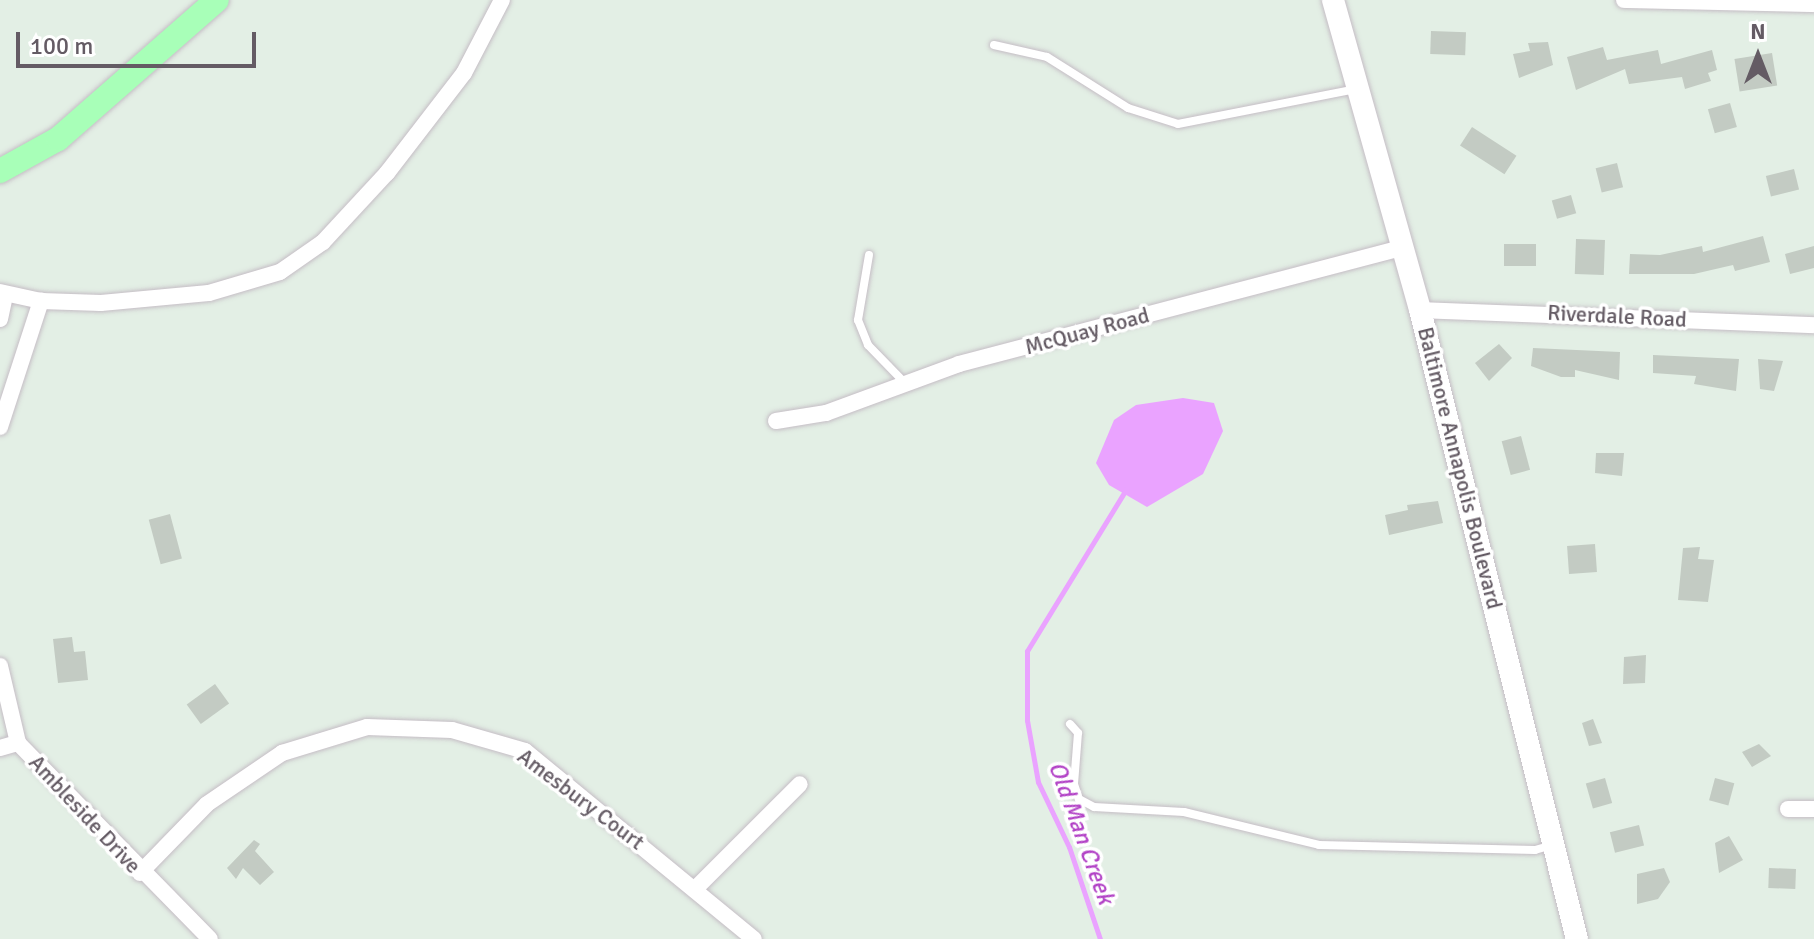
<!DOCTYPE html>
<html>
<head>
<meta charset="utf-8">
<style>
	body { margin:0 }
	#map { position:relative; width:1814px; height:939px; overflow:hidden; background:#e3efe5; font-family:Signika,sans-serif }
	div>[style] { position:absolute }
	.water>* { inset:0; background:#eaa3ff }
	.stream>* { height:5px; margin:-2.5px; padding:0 2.5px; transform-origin:2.5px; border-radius:2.5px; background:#eaa3ff }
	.building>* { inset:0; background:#c3cbc3; transform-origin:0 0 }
	.roads { filter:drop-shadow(0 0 2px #c5bdc5) drop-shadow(0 0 2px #c5bdc5) }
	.service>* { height:8px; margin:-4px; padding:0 4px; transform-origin:4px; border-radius:4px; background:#fff }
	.minor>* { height:16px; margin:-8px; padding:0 8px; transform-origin:8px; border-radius:8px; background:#fff }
	.secondary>* { height:22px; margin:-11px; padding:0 11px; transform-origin:11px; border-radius:11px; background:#fff }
	.primary>* { height:24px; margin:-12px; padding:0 12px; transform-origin:12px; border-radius:12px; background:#a8ffb8 }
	span { translate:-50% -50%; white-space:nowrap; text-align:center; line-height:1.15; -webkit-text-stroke:7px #fff; paint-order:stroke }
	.street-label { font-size:22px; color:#645b64 }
	.water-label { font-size:24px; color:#b242c6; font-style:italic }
	.north { position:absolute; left:1718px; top:16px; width:80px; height:80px; -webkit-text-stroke:6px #fff; paint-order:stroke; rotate:0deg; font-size:22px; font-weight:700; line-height:32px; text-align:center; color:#645b64 }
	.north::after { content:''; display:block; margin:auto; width:28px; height:36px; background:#645b64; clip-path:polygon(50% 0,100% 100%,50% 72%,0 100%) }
	.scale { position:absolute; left:16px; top:32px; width:240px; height:36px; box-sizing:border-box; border:4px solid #645b64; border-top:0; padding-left:10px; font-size:24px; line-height:28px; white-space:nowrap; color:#645b64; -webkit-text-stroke:6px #fff; paint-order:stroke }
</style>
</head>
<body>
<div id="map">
	<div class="water">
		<div style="clip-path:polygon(1183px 398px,1214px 403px,1223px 431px,1203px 474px,1147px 507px,1109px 485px,1096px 463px,1114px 420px,1136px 405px)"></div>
	</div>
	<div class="stream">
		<div style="left:1100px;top:939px;width:97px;rotate:-108.6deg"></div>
		<div style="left:1069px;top:847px;width:72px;rotate:-115.5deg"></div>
		<div style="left:1038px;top:782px;width:63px;rotate:-100.1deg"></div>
		<div style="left:1027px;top:720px;width:69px;rotate:-90deg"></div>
		<div style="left:1027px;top:651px;width:191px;rotate:-58.5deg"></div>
	</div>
	<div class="building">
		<div style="left:1431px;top:31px;width:35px;height:23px;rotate:2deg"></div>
		<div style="clip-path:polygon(1548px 42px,1553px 65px,1519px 78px,1513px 54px,1530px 51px,1528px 43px)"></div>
		<div style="clip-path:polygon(1603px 47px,1607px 60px,1658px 50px,1661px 64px,1712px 50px,1717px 70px,1708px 73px,1711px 81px,1685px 89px,1682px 77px,1629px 84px,1625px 69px,1576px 90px,1567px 57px)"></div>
		<div style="left:1772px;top:53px;width:33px;height:38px;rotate:81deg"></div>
		<div style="left:1730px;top:103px;width:25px;height:23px;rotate:74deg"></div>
		<div style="left:1472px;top:127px;width:53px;height:22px;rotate:33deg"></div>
		<div style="left:1617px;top:163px;width:25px;height:22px;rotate:76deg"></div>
		<div style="left:1794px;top:169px;width:21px;height:29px;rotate:76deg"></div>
		<div style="left:1571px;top:195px;width:19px;height:20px;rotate:74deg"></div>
		<div style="clip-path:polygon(1763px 236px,1770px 262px,1735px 271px,1733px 265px,1694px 274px,1629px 274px,1630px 254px,1660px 255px,1702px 246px,1703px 252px)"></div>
		<div style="left:1576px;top:239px;width:29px;height:35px;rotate:2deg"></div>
		<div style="left:1504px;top:244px;width:32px;height:22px"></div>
		<div style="clip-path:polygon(1814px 246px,1814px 268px,1790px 274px,1785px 254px)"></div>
		<div style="clip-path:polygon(1499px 344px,1512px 358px,1489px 381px,1475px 363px)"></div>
		<div style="clip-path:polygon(1533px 348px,1620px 352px,1619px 380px,1575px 370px,1575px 377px,1561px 377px,1531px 366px)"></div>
		<div style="clip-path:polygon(1653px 355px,1739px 359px,1736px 391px,1694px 384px,1696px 376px,1653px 373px)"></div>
		<div style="clip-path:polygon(1758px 359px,1783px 361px,1774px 391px,1760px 389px)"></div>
		<div style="left:1521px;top:436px;width:35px;height:20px;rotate:75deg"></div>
		<div style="clip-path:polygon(1596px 453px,1624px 453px,1622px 476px,1595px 473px)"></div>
		<div style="clip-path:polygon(1438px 501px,1443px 523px,1389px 535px,1385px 515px,1408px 510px,1407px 505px)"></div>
		<div style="left:170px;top:514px;width:46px;height:22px;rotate:75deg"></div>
		<div style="left:1595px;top:544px;width:28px;height:28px;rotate:86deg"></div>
		<div style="clip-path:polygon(1700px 547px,1698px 559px,1714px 560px,1708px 602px,1678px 600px,1683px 548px)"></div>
		<div style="clip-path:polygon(72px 637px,74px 652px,85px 651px,88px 680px,58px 683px,53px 639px)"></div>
		<div style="clip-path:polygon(1646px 655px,1645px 683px,1623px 684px,1624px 657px)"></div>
		<div style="left:215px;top:684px;width:24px;height:35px;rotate:54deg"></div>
		<div style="clip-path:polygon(1593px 719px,1602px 743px,1589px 746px,1582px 723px)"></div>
		<div style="clip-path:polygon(1759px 744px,1771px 756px,1752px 767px,1742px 752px)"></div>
		<div style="left:1605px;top:778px;width:26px;height:20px;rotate:74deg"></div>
		<div style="left:1715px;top:778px;width:20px;height:23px;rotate:15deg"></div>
		<div style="left:1639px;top:825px;width:21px;height:30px;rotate:76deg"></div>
		<div style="clip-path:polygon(1729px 836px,1743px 860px,1719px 873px,1715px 843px)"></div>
		<div style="clip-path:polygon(254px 840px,260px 844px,255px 851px,274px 872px,260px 885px,243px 868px,236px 879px,227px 868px)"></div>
		<div style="clip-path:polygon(1664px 868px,1670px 882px,1658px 899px,1637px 904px,1637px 874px)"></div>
		<div style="left:1769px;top:868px;width:27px;height:20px;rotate:2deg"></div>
	</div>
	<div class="roads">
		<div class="service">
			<div style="left:994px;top:45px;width:54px;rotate:12.8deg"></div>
			<div style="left:1047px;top:57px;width:96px;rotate:32.2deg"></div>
			<div style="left:1128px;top:108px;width:52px;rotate:17.7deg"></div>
			<div style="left:1178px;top:124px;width:181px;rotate:-11.1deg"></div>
			<div style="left:869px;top:255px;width:66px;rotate:99.6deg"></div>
			<div style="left:858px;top:320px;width:27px;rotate:68deg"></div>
			<div style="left:868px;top:345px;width:53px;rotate:45.8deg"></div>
			<div style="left:1070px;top:724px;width:12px;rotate:48deg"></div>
			<div style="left:1078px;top:733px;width:51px;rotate:94.5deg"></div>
			<div style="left:1074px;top:784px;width:16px;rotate:72deg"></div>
			<div style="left:1079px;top:799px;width:17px;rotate:28deg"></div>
			<div style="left:1094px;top:807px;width:90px;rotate:3.2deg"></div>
			<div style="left:1184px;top:812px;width:139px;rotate:13.7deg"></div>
			<div style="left:1319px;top:845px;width:216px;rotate:1.3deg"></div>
			<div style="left:1535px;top:850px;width:19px;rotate:-16deg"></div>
		</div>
		<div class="minor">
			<div style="left:1624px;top:0;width:190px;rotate:1.2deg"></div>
			<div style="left:0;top:292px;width:42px;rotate:12.4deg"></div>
			<div style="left:41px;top:301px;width:60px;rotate:1.9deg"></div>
			<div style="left:101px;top:303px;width:108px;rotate:-5.3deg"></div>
			<div style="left:209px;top:293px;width:74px;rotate:-16.5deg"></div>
			<div style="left:280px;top:272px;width:52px;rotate:-34.9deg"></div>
			<div style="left:323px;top:242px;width:94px;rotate:-47.2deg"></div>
			<div style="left:387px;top:173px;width:126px;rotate:-52.4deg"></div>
			<div style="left:464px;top:73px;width:82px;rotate:-62.5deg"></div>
			<div style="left:1420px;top:310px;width:394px;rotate:2.2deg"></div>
			<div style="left:0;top:319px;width:24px;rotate:-78deg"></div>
			<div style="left:776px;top:421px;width:51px;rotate:-9.1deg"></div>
			<div style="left:826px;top:413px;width:142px;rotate:-20.2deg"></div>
			<div style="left:959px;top:364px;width:457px;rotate:-14.7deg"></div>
			<div style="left:0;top:427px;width:133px;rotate:-72deg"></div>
			<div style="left:0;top:666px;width:79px;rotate:76.8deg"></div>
			<div style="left:18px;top:743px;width:274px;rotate:45.6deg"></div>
			<div style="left:0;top:748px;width:19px;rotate:-16deg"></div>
			<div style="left:1788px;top:809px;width:26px"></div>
			<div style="left:140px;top:873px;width:96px;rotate:-45.8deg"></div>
			<div style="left:207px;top:804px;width:91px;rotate:-34.2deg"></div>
			<div style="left:282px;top:753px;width:89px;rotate:-17deg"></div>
			<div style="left:367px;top:727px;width:85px;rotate:2deg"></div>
			<div style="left:452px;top:730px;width:76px;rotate:16deg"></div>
			<div style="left:525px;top:751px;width:296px;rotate:39.4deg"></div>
			<div style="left:695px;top:889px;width:148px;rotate:-45deg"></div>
		</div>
		<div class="secondary">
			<div style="left:1333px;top:0;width:322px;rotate:74.3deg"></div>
			<div style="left:1420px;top:310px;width:648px;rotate:75.99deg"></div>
		</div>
		<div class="primary">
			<div style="left:0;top:171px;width:66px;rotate:-28.9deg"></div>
			<div style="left:58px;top:139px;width:211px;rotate:-41.2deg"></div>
		</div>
	</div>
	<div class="street-label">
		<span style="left:1617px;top:316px;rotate:3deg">Riverdale Road</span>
		<span style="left:1087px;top:331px;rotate:-15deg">McQuay Road</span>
		<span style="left:1460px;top:468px;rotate:76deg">Baltimore Annapolis Boulevard</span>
		<span style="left:581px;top:799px;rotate:37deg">Amesbury Court</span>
		<span style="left:85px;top:814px;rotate:47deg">Ambleside Drive</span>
	</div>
	<div class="water-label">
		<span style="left:1081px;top:833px;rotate:70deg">Old Man Creek</span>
	</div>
	<div class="north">N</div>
	<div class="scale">100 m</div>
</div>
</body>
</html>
